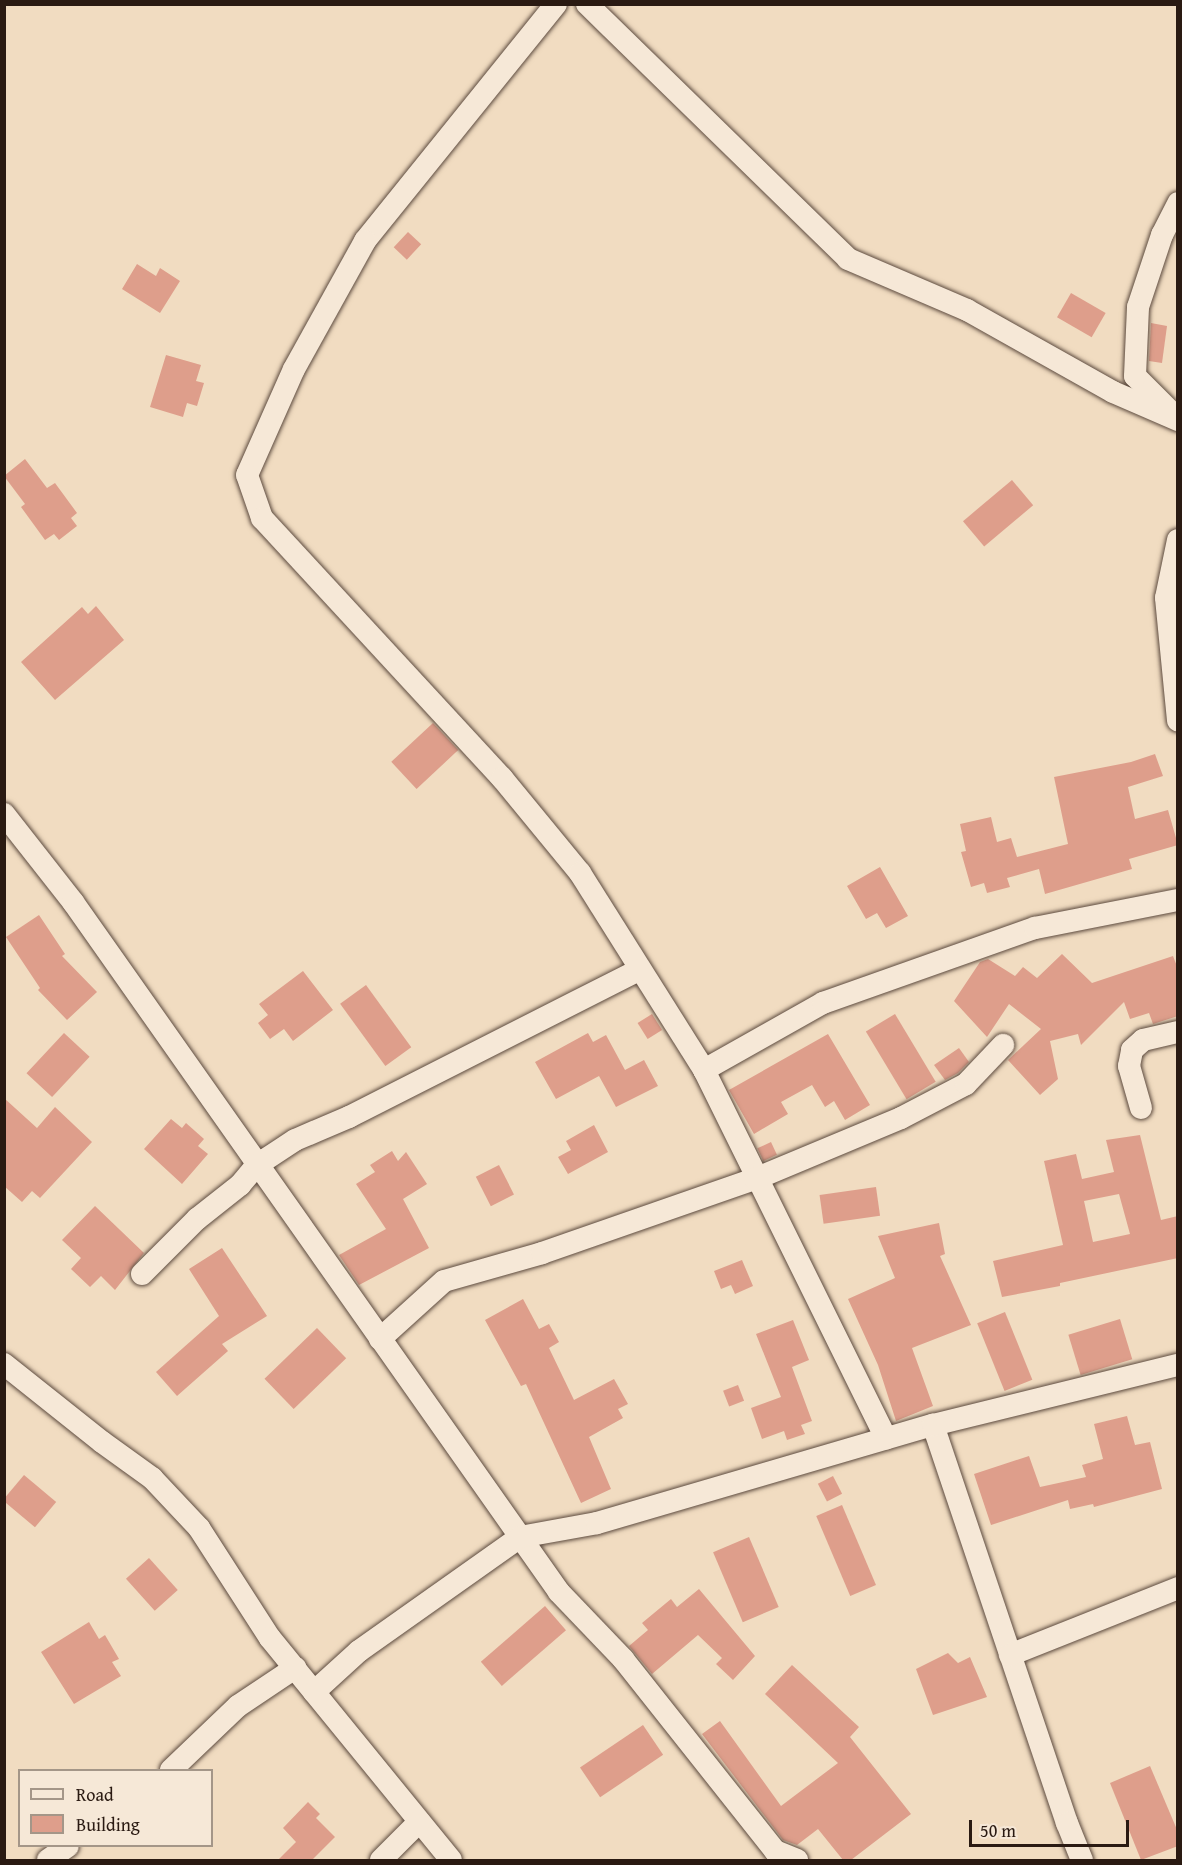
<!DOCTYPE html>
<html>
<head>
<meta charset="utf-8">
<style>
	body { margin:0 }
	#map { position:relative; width:1182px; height:1865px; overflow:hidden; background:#f1dcc1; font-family:"Gentium Book Plus",serif }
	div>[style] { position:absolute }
	.building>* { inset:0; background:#de9e8b; transform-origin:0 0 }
	.roads { filter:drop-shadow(0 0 2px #5c4a3e) drop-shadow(0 0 2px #5c4a3e) }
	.minor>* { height:22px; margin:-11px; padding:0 11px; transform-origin:11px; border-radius:11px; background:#f6e8d7 }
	span { translate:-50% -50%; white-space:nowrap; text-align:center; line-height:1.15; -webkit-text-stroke:6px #f6e8d7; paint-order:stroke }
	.frame { position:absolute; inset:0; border:6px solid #2a1a12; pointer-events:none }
	.legend { position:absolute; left:18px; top:1769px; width:195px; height:78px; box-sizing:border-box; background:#f6e8d7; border:2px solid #a49688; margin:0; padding:8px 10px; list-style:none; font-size:18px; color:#2a1a12 }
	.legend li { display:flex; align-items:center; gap:12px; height:30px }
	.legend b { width:30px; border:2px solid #a49688 }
	.scale { position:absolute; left:969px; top:1820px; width:160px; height:27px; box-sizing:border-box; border:3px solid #2a1a12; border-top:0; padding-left:8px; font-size:18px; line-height:21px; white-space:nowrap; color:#2a1a12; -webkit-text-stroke:4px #f6e8d7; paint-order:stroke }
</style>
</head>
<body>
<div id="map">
	<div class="building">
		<div style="left:408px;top:232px;width:18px;height:21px;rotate:43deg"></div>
		<div style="clip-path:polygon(137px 264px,156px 276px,160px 268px,180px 281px,160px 313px,122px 289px)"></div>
		<div style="left:1071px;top:293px;width:40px;height:28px;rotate:30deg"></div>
		<div style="clip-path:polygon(1151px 323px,1167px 326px,1162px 363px,1149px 361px)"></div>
		<div style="clip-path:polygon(166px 355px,201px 365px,196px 381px,204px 383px,197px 406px,187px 403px,183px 417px,150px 407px)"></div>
		<div style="clip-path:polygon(25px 459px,47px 488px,55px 483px,77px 513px,71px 518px,77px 526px,59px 540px,54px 534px,45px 540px,21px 507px,25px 504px,4px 476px)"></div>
		<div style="left:1012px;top:480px;width:33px;height:64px;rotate:50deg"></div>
		<div style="clip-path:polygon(96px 606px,124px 640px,55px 700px,21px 662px,82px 607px,88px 614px)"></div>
		<div style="left:433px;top:723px;width:37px;height:57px;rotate:47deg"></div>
		<div style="clip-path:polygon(1155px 754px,1163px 776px,1128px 787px,1135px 819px,1168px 810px,1178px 845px,1129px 859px,1132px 869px,1045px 894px,1039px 869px,1007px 878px,1010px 887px,987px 893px,984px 883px,971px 887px,961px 852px,966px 851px,960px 824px,991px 817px,997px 842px,1011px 838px,1017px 857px,1068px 844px,1054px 777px,1131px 762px)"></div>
		<div style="clip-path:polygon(880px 867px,908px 916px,886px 928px,877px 913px,866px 919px,847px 886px)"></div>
		<div style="clip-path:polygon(39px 915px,65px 954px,62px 956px,97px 992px,67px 1020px,38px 990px,40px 988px,6px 937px)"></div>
		<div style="clip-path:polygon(1062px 954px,1092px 983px,1173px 956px,1178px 969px,1178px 1016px,1153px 1024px,1149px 1013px,1130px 1019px,1124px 1002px,1081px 1045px,1078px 1034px,1050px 1041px,1058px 1079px,1040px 1095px,1008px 1060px,1041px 1029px,1009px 1004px,987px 1037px,954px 1001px,980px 962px,988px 959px,1015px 976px,1023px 967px,1037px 978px)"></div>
		<div style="clip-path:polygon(303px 971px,333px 1010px,293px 1041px,284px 1029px,270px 1039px,258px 1023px,268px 1015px,259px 1004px)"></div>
		<div style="left:366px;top:985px;width:77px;height:32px;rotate:54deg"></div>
		<div style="left:652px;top:1014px;width:19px;height:17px;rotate:58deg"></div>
		<div style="left:895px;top:1014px;width:79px;height:34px;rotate:59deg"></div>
		<div style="left:64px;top:1033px;width:35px;height:55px;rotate:43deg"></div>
		<div style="clip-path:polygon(588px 1033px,593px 1042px,606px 1035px,625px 1070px,644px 1060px,658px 1086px,616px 1107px,599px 1076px,556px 1099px,535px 1062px)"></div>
		<div style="clip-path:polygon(828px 1034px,870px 1105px,845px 1120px,834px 1101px,825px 1107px,812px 1085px,781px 1102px,788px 1114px,754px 1134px,729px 1090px)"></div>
		<div style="clip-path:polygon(959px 1048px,969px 1062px,958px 1073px,945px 1080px,934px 1065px)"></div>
		<div style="clip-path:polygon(4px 1098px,37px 1128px,55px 1107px,92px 1142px,40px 1198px,32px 1191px,22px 1202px,4px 1186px)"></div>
		<div style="clip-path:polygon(171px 1119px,182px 1128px,186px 1123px,204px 1139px,198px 1146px,208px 1154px,182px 1184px,144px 1149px)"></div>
		<div style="clip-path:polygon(594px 1125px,608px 1152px,568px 1174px,558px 1157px,571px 1150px,566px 1141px)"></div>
		<div style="clip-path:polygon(evenodd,1140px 1135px,1161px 1220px,1178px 1216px,1178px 1258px,1060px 1283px,1060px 1286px,1002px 1297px,993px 1261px,1063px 1245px,1044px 1161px,1076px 1154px,1082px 1179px,1114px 1172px,1106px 1140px,1140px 1135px,1119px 1194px,1130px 1234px,1093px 1242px,1084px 1201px,1119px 1194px)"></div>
		<div style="left:771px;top:1142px;width:14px;height:15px;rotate:65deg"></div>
		<div style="clip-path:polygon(392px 1151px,398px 1161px,406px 1152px,427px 1184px,403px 1199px,429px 1248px,359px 1285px,339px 1255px,386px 1229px,356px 1184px,375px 1172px,370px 1165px)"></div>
		<div style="left:499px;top:1165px;width:33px;height:26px;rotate:63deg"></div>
		<div style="left:876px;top:1187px;width:29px;height:57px;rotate:82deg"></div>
		<div style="clip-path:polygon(95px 1206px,144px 1253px,115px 1290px,101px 1276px,90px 1287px,71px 1269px,81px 1258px,62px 1240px)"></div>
		<div style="clip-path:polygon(939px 1223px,945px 1254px,940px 1256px,971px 1325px,912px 1348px,933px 1406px,896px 1421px,878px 1365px,848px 1299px,895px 1278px,878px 1236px)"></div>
		<div style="clip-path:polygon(222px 1248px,267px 1316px,222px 1344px,228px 1351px,177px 1396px,156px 1372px,219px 1316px,189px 1269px)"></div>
		<div style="clip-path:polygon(742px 1260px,753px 1286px,735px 1294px,731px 1285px,721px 1289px,714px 1271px)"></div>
		<div style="clip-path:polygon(523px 1299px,539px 1329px,549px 1324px,559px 1342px,549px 1348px,574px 1400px,614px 1379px,628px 1404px,618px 1409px,623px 1418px,589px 1437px,611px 1489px,581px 1503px,526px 1384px,521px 1386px,485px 1320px)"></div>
		<div style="left:1005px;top:1312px;width:73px;height:30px;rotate:68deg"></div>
		<div style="left:1120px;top:1319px;width:42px;height:54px;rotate:73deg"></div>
		<div style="clip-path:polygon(793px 1320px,809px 1360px,792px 1367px,812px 1421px,801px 1425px,805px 1434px,787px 1440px,784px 1431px,762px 1439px,751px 1408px,781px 1397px,756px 1334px)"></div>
		<div style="left:317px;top:1328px;width:42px;height:73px;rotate:46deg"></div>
		<div style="left:738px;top:1385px;width:17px;height:16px;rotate:69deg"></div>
		<div style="clip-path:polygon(1127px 1416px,1135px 1445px,1150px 1442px,1162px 1489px,1094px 1507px,1093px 1504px,1070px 1509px,1068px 1500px,991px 1525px,974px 1474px,1029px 1456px,1040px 1487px,1086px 1477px,1082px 1465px,1103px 1459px,1094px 1424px)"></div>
		<div style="left:24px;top:1475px;width:42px;height:33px;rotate:40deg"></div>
		<div style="left:833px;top:1476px;width:20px;height:17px;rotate:63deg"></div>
		<div style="left:842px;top:1505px;width:87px;height:28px;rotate:67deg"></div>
		<div style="left:749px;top:1537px;width:76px;height:39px;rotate:67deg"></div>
		<div style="left:149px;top:1558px;width:43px;height:31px;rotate:48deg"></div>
		<div style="clip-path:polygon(699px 1589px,755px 1656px,733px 1680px,716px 1664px,722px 1658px,698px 1635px,652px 1674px,629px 1646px,648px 1630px,642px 1623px,671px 1599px,677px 1607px)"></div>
		<div style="left:545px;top:1606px;width:32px;height:85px;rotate:49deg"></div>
		<div style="clip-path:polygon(89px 1622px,99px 1639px,105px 1635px,119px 1659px,112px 1662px,121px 1676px,74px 1704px,41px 1652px)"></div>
		<div style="clip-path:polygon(948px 1653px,958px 1663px,970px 1657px,987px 1697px,933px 1715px,916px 1669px)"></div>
		<div style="clip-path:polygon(792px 1665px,859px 1727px,850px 1737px,911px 1814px,851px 1860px,843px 1860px,818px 1829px,797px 1845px,783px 1840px,702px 1734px,720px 1721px,781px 1806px,838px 1763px,765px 1694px)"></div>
		<div style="left:643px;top:1725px;width:36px;height:76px;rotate:56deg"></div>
		<div style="clip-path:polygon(1150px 1766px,1178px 1832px,1178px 1846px,1141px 1860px,1110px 1783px)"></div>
		<div style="clip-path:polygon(308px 1802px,320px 1814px,316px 1818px,335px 1837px,312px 1860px,278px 1860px,296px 1842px,283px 1828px)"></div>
	</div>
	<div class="roads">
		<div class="minor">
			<div style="left:556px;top:4px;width:304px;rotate:128.9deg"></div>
			<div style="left:365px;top:241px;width:146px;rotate:119deg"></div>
			<div style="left:294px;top:369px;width:116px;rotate:113.9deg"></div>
			<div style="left:247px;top:475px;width:46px;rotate:70.8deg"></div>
			<div style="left:262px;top:518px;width:354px;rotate:47.3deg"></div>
			<div style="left:502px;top:778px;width:123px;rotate:50.6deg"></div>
			<div style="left:580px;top:873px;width:233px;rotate:57.8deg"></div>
			<div style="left:704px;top:1070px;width:411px;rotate:63.7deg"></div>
			<div style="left:587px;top:4px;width:365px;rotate:44.3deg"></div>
			<div style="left:848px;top:259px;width:129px;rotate:23.2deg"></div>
			<div style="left:967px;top:310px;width:167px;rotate:29.3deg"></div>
			<div style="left:1113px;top:392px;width:71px;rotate:23.3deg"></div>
			<div style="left:1172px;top:413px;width:52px;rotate:-135deg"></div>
			<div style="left:1135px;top:376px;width:69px;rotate:-87.5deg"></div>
			<div style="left:1138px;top:307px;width:76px;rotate:-71.6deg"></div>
			<div style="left:1162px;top:235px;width:36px;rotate:-63deg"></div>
			<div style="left:1178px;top:540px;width:59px;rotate:101.7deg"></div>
			<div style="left:1166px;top:598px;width:123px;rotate:84.4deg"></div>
			<div style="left:4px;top:814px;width:112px;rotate:51.9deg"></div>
			<div style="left:73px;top:902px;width:844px;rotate:54.84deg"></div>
			<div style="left:559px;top:1592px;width:93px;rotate:46.3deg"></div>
			<div style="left:623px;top:1659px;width:245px;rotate:51.6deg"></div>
			<div style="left:775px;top:1851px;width:24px;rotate:22deg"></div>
			<div style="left:704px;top:1070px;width:137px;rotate:-29.4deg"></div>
			<div style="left:823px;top:1003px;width:225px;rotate:-19.5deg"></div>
			<div style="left:1035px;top:928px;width:146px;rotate:-11.1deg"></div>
			<div style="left:1141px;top:1108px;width:44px;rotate:-105.9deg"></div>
			<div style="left:1129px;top:1066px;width:16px;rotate:-79deg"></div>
			<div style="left:1132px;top:1050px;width:15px;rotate:-42deg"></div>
			<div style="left:1143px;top:1040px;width:36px;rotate:-13deg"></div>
			<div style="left:142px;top:1274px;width:78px;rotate:-45deg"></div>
			<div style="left:197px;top:1219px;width:55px;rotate:-38.3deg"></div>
			<div style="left:240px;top:1185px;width:26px;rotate:-50deg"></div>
			<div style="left:257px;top:1165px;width:45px;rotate:-33.3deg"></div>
			<div style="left:295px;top:1140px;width:59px;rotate:-23.1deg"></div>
			<div style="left:349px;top:1117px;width:325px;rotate:-26.9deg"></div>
			<div style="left:380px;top:1339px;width:86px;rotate:-42.2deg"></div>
			<div style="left:444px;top:1281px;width:102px;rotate:-15.9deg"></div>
			<div style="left:542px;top:1253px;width:225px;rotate:-19.2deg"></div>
			<div style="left:755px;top:1179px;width:158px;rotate:-22.7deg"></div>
			<div style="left:901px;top:1118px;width:73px;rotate:-27.6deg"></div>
			<div style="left:966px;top:1084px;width:54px;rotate:-46.5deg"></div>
			<div style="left:4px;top:1364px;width:125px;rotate:38.5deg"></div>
			<div style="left:102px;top:1442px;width:62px;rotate:35.8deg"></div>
			<div style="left:152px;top:1478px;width:69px;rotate:46.8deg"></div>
			<div style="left:199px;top:1528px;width:131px;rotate:57.2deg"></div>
			<div style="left:270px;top:1638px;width:286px;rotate:50.8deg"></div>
			<div style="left:933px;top:1425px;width:420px;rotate:71.4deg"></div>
			<div style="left:1067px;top:1823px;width:40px;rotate:68deg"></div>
			<div style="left:1010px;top:1655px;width:181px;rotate:-21.7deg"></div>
			<div style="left:314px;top:1692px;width:61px;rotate:-42.3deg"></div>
			<div style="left:359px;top:1651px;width:197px;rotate:-35.3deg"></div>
			<div style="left:520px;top:1537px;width:78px;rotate:-10.3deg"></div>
			<div style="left:597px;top:1523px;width:350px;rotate:-16.3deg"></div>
			<div style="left:933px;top:1425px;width:252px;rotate:-13.8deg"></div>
			<div style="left:171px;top:1770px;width:93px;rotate:-43.7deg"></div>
			<div style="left:238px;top:1706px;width:69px;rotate:-33.7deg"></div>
			<div style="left:48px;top:1860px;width:24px;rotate:-35deg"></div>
			<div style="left:381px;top:1860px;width:54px;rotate:-45deg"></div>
		</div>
	</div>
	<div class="frame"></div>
	<ul class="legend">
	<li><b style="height:8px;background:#f6e8d7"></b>Road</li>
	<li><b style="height:16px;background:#de9e8b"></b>Building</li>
	</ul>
	<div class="scale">50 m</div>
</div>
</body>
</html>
